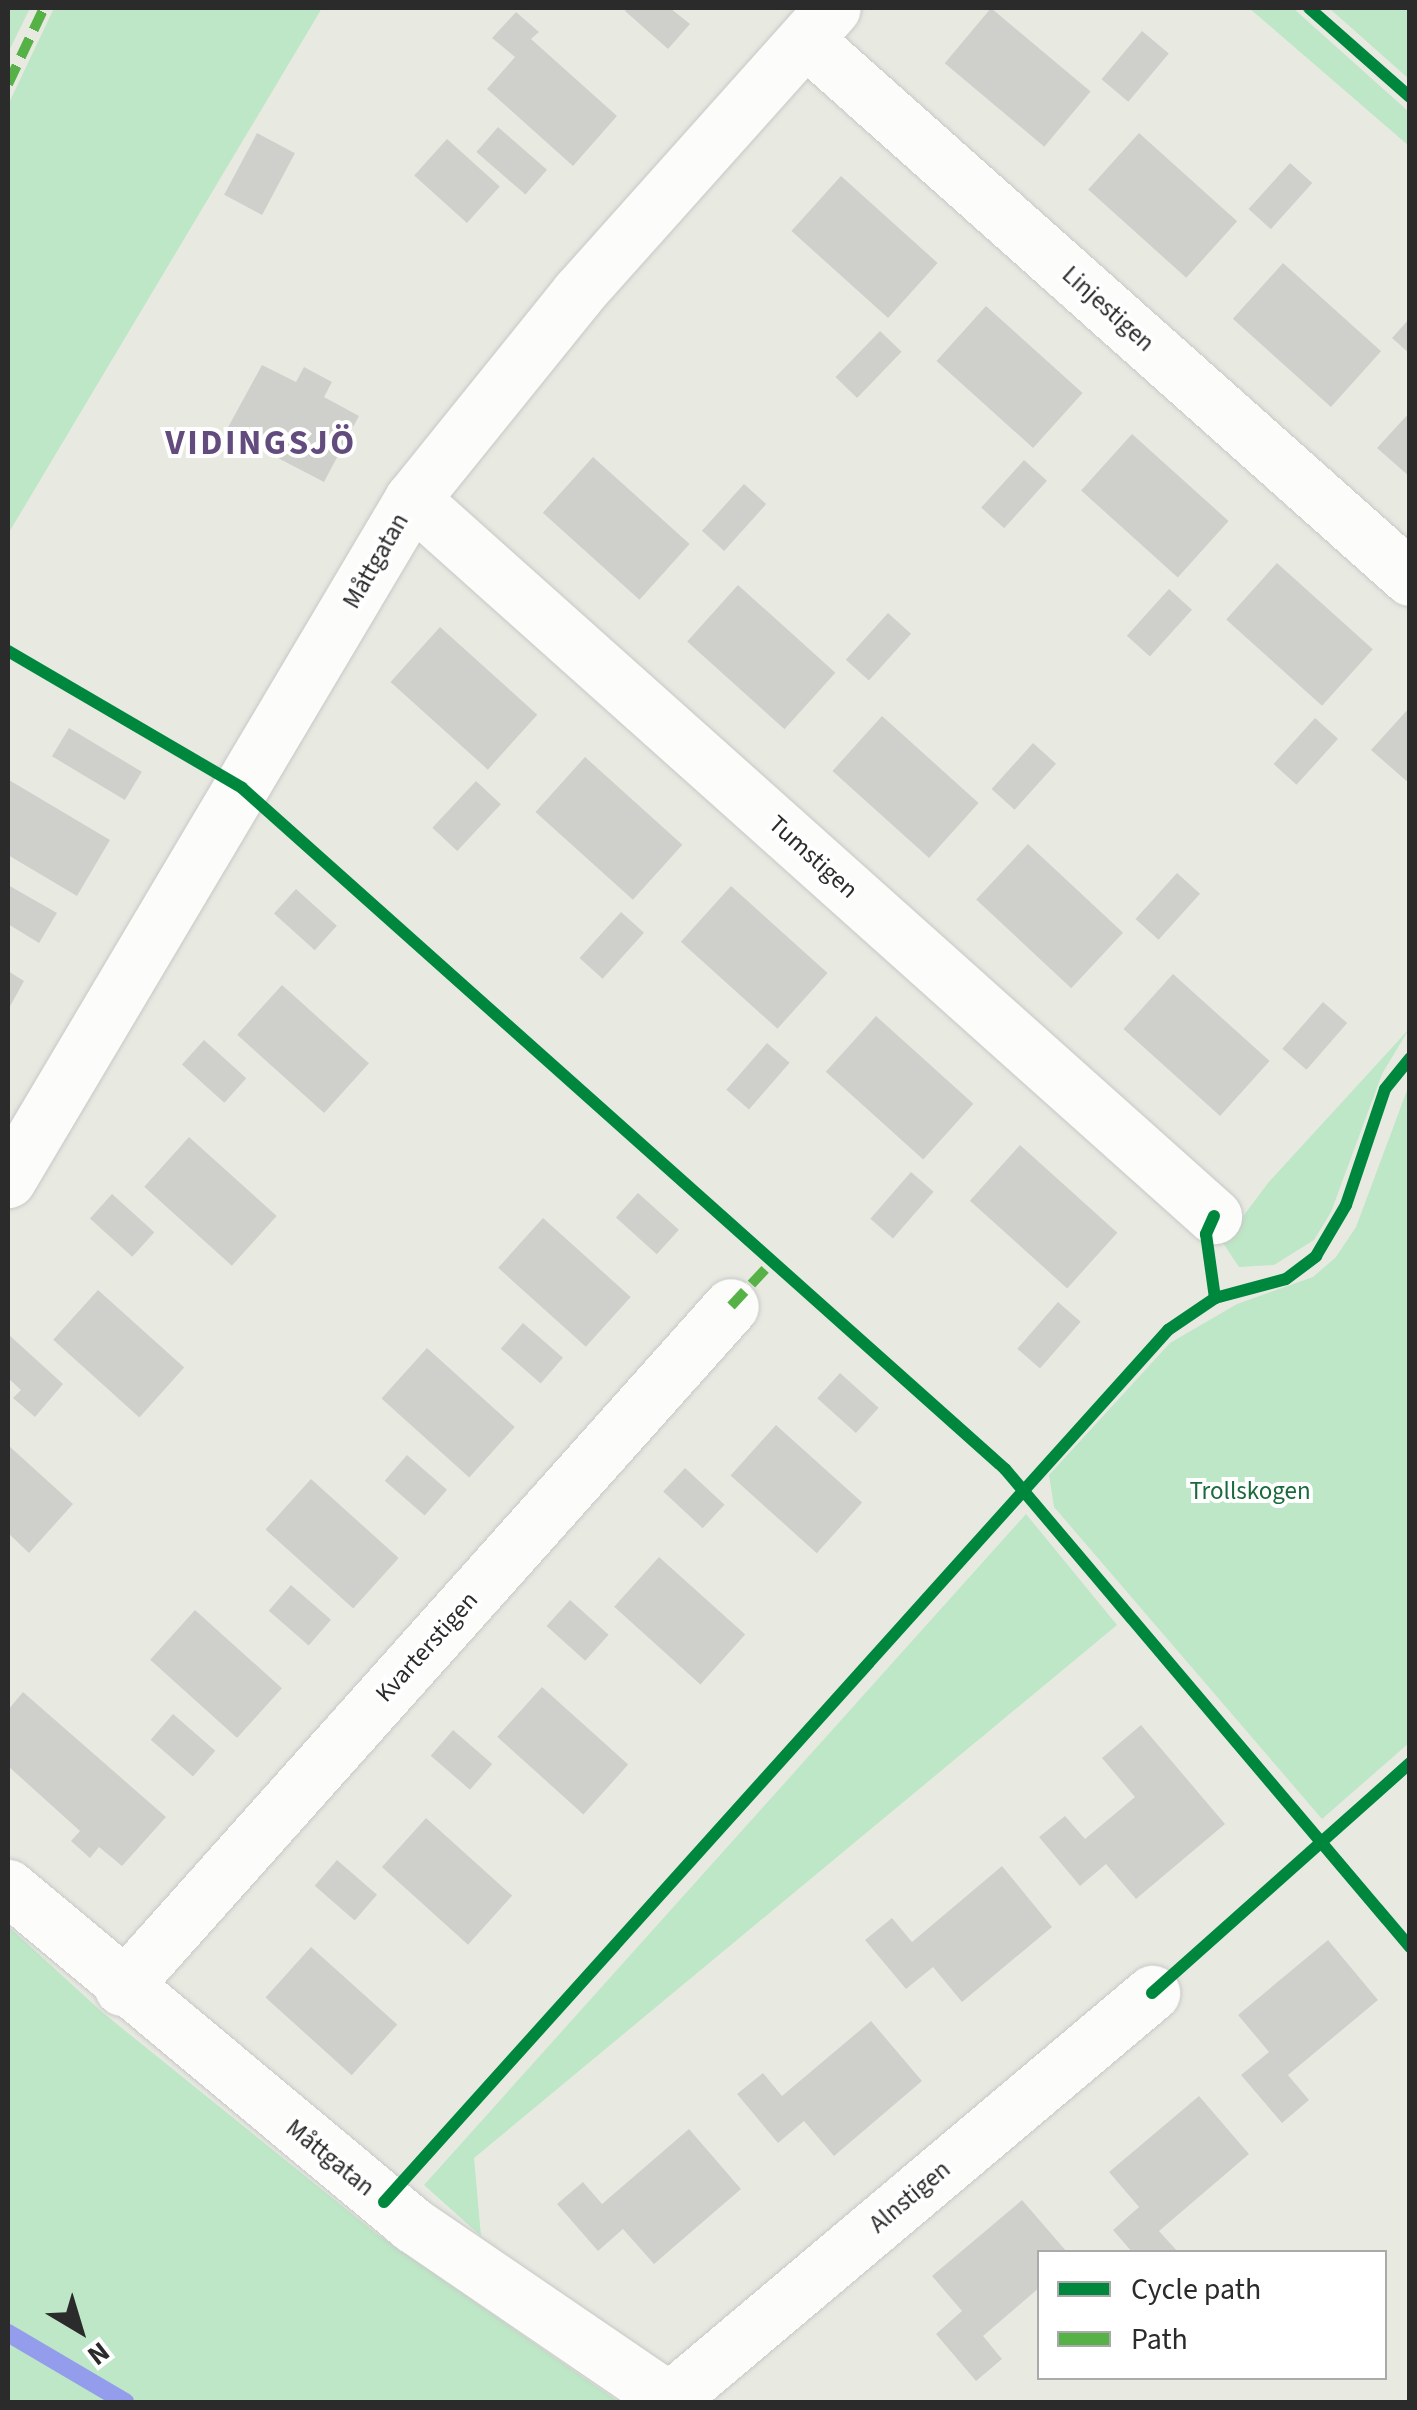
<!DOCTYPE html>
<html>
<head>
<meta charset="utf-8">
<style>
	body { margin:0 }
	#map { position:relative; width:1417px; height:2410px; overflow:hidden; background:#e8eae2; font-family:"Source Sans 3",sans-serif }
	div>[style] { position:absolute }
	.green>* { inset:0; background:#bde7c6 }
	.stream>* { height:18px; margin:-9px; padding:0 9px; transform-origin:9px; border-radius:9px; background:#949dec }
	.building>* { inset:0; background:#cfd0cb; transform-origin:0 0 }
	.roads { filter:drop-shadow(0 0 2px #c8c8c7) drop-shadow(0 0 2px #c8c8c7) }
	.minor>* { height:55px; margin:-27.5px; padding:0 27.5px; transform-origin:27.5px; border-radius:27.5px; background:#fcfcfb }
	.quiet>* { height:10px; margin-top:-5px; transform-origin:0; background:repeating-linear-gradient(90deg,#56b246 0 20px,transparent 0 30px) }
	.cycleway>* { height:12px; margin:-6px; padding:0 6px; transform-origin:6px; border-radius:6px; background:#00873e }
	span { translate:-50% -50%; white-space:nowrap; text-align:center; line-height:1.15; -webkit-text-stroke:8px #fff; paint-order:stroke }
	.street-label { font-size:25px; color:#2b2b2b }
	.park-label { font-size:25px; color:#1a6a3d }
	.district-label { font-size:35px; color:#624b7d; font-weight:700; letter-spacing:2.5px }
	.frame { position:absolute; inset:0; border:10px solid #2b2b2b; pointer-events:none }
	.legend { position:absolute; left:1037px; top:2250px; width:350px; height:130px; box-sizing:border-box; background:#fff; border:2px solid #aaa; margin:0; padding:12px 18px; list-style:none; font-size:30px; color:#2b2b2b }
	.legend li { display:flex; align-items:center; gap:20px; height:50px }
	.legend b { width:50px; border:2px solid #aaa }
	.north { position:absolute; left:30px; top:2280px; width:100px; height:100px; -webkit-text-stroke:8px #fff; paint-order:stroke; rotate:142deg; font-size:28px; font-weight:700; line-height:40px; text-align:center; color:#2b2b2b }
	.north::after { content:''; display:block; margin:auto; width:35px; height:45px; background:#2b2b2b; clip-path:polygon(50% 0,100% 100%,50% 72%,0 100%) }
</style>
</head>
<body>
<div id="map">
	<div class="green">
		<div style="clip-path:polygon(8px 8px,30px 8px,8px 53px)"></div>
		<div style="clip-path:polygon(54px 8px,322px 8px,8px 534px,8px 105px)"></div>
		<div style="clip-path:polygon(1249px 8px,1293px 8px,1409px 112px,1409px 146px)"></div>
		<div style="clip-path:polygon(1329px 8px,1409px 8px,1409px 79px)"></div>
		<div style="clip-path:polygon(1409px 1029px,1382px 1074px,1331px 1212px,1314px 1240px,1274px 1265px,1239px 1267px,1223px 1243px,1268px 1183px)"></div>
		<div style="clip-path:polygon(1409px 1085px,1409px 1743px,1322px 1819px,1054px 1507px,1049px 1475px,1170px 1343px,1237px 1304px,1313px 1277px,1336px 1257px,1356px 1227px)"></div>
		<div style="clip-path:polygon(1026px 1514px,1117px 1625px,474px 2158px,481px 2236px,424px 2185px)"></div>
		<div style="clip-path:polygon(8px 1926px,102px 2012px,377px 2234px,619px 2402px,8px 2402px)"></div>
	</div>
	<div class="stream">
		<div style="left:8px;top:2333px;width:136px;rotate:30.5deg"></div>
	</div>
	<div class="building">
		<div style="clip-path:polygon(628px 8px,670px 8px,690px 24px,668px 49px,625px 11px)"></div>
		<div style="left:991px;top:8px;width:130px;height:72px;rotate:40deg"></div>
		<div style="clip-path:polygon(516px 12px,539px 32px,531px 39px,617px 116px,573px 166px,487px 89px,515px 57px,492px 38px)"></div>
		<div style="left:1142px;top:31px;width:35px;height:63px;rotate:40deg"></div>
		<div style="left:498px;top:127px;width:65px;height:33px;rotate:41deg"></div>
		<div style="left:257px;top:133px;width:43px;height:70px;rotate:28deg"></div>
		<div style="left:1139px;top:133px;width:132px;height:76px;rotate:42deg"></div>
		<div style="left:447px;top:139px;width:71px;height:49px;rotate:42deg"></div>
		<div style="left:1290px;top:163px;width:30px;height:62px;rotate:42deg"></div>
		<div style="left:841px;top:176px;width:130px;height:74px;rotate:42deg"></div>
		<div style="left:1283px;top:263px;width:132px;height:75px;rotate:42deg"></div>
		<div style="left:986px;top:306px;width:130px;height:74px;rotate:42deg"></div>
		<div style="clip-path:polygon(1410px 318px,1410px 354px,1392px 338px)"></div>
		<div style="left:880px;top:331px;width:30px;height:64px;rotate:44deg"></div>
		<div style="clip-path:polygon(262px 365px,296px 382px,304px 367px,332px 382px,324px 397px,359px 416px,324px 482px,226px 431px)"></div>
		<div style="clip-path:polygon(1410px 412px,1410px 477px,1377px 448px)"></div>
		<div style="left:1132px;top:434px;width:130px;height:76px;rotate:42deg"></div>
		<div style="left:593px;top:457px;width:130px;height:75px;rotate:42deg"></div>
		<div style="left:1024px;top:460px;width:31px;height:64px;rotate:42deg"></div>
		<div style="left:744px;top:484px;width:30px;height:63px;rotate:42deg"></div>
		<div style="left:1277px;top:563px;width:129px;height:76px;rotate:42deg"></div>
		<div style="left:738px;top:585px;width:131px;height:76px;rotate:42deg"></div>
		<div style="left:1169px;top:589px;width:31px;height:63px;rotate:42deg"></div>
		<div style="left:888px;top:613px;width:31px;height:63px;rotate:42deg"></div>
		<div style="left:440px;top:627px;width:131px;height:74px;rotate:42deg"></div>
		<div style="clip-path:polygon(1410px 707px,1410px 784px,1371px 750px)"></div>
		<div style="left:882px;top:716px;width:130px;height:74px;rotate:42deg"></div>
		<div style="left:1315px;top:718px;width:31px;height:62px;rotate:42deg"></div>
		<div style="left:69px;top:728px;width:85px;height:33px;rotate:31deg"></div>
		<div style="left:1033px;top:743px;width:31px;height:62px;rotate:42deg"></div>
		<div style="left:585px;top:757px;width:131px;height:74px;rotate:42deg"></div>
		<div style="clip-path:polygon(9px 780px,110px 840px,77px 896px,8px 855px)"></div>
		<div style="left:476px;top:781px;width:34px;height:64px;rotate:43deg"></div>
		<div style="left:1028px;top:844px;width:130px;height:76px;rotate:43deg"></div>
		<div style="left:1177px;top:873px;width:31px;height:62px;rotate:42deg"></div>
		<div style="clip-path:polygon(8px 885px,57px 913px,39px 943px,8px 924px)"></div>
		<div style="left:731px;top:886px;width:130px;height:75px;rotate:42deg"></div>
		<div style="left:296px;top:889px;width:55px;height:33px;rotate:42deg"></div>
		<div style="left:621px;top:912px;width:31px;height:62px;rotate:42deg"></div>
		<div style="clip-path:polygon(8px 971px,24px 981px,8px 1010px)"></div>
		<div style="left:1173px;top:974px;width:130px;height:74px;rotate:42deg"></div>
		<div style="left:282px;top:985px;width:117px;height:67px;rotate:42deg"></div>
		<div style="left:1323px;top:1002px;width:32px;height:62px;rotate:41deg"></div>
		<div style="left:876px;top:1016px;width:131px;height:75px;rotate:42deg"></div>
		<div style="left:204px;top:1040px;width:57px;height:33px;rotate:42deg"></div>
		<div style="left:767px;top:1043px;width:30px;height:62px;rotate:41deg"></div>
		<div style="left:189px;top:1137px;width:118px;height:67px;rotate:42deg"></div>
		<div style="left:1020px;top:1145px;width:131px;height:75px;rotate:42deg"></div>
		<div style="left:911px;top:1172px;width:30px;height:62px;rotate:41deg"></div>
		<div style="left:638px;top:1193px;width:55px;height:33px;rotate:42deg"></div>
		<div style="left:112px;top:1194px;width:57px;height:33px;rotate:42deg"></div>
		<div style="left:543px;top:1218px;width:118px;height:67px;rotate:42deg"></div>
		<div style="left:98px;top:1290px;width:116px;height:67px;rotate:42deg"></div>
		<div style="left:1058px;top:1302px;width:30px;height:62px;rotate:41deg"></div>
		<div style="left:523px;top:1323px;width:53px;height:34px;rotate:41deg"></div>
		<div style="clip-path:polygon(8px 1334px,63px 1384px,35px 1417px,13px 1398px,21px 1390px,8px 1378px)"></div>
		<div style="left:427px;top:1348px;width:118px;height:68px;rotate:42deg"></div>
		<div style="left:840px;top:1373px;width:52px;height:34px;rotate:42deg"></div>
		<div style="left:776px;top:1425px;width:116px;height:68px;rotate:42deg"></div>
		<div style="clip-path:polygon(8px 1445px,73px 1504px,29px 1553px,8px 1533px)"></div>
		<div style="left:407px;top:1455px;width:53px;height:34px;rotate:41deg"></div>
		<div style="left:685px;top:1468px;width:54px;height:32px;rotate:43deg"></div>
		<div style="left:311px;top:1479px;width:118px;height:68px;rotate:42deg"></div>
		<div style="left:659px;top:1557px;width:116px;height:67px;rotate:42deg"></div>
		<div style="left:291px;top:1585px;width:53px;height:34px;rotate:41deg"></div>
		<div style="left:570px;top:1600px;width:52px;height:35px;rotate:42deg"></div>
		<div style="left:195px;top:1610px;width:117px;height:67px;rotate:42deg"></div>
		<div style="left:542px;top:1687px;width:116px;height:67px;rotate:42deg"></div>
		<div style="clip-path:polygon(23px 1692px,166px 1817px,122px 1866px,99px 1847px,90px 1858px,71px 1841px,80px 1831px,8px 1766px,8px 1710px)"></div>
		<div style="left:173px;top:1714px;width:56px;height:34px;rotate:41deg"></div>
		<div style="clip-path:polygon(1141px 1725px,1225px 1824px,1136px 1899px,1106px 1864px,1080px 1886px,1039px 1837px,1065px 1816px,1085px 1839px,1135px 1797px,1102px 1758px)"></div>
		<div style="left:453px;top:1730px;width:52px;height:34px;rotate:41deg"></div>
		<div style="left:426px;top:1818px;width:116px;height:66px;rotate:42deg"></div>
		<div style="left:337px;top:1860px;width:53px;height:34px;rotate:41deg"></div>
		<div style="clip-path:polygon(1002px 1866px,1052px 1927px,962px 2002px,933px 1967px,906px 1989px,865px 1940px,892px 1918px,912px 1942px)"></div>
		<div style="clip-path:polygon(1328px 1940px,1378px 2000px,1288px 2075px,1309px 2100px,1282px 2123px,1241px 2075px,1269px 2052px,1238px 2015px)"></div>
		<div style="left:311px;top:1947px;width:116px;height:68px;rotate:42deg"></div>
		<div style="clip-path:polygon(871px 2021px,922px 2081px,834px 2156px,804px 2121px,778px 2143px,737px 2094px,763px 2073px,782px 2096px)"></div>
		<div style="clip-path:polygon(1199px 2096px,1249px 2154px,1159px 2231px,1178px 2252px,1132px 2252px,1113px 2230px,1139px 2207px,1109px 2172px)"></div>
		<div style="clip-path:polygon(689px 2129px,741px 2189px,654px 2264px,623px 2229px,598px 2251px,557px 2204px,583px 2182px,602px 2204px)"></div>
		<div style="clip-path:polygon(1022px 2200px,1067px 2252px,1040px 2252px,1040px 2287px,983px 2336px,1002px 2359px,976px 2381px,936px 2334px,962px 2311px,932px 2276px)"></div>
	</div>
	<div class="roads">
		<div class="minor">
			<div style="left:806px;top:40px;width:809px;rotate:41.69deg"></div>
			<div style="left:412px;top:499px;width:1076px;rotate:41.8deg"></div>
			<div style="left:8px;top:1180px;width:792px;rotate:-59.32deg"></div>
			<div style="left:412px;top:499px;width:265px;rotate:-51.1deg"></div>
			<div style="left:578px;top:293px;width:382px;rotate:-48.2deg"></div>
			<div style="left:8px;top:1887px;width:528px;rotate:39.85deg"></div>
			<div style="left:413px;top:2225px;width:314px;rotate:34.3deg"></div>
			<div style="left:122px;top:1988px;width:914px;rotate:-48.24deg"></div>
			<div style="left:669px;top:2400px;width:632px;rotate:-40.12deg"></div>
		</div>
	</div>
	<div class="quiet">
		<div style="left:8px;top:84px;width:84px;rotate:-64.7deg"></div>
		<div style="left:731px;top:1306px;width:60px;rotate:-47deg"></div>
	</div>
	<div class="cycleway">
		<div style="left:1309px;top:8px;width:135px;rotate:41.4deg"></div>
		<div style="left:8px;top:651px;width:271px;rotate:30.3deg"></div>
		<div style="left:242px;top:788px;width:1023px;rotate:41.75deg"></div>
		<div style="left:1005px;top:1469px;width:627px;rotate:49.73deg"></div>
		<div style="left:1214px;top:1216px;width:20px;rotate:114deg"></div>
		<div style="left:1206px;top:1234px;width:65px;rotate:82deg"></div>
		<div style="left:1215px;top:1298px;width:73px;rotate:-15deg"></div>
		<div style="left:1286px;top:1279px;width:38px;rotate:-37deg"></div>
		<div style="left:1316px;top:1256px;width:59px;rotate:-59.5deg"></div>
		<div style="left:1346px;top:1205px;width:122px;rotate:-71.4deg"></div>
		<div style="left:1385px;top:1089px;width:40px;rotate:-51deg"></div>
		<div style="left:1152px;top:1993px;width:346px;rotate:-41.7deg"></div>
		<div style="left:384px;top:2202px;width:1173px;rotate:-48.04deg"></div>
		<div style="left:1168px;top:1330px;width:57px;rotate:-34.2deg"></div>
	</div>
	<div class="street-label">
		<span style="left:1108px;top:309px;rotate:42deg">Linjestigen</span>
		<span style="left:376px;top:561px;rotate:-60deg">Måttgatan</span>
		<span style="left:813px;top:857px;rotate:42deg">Tumstigen</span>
		<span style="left:427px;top:1647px;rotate:-48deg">Kvarterstigen</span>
		<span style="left:330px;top:2158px;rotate:39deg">Måttgatan</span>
		<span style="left:910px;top:2197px;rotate:-40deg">Alnstigen</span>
	</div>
	<div class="park-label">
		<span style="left:1250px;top:1491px">Trollskogen</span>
	</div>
	<div class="district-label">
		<span style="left:261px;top:443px">VIDINGSJÖ</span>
	</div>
	<div class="frame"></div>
	<ul class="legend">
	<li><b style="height:12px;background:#00873e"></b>Cycle path</li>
	<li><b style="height:12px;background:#56b246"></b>Path</li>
	</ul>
	<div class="north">N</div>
</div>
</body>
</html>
